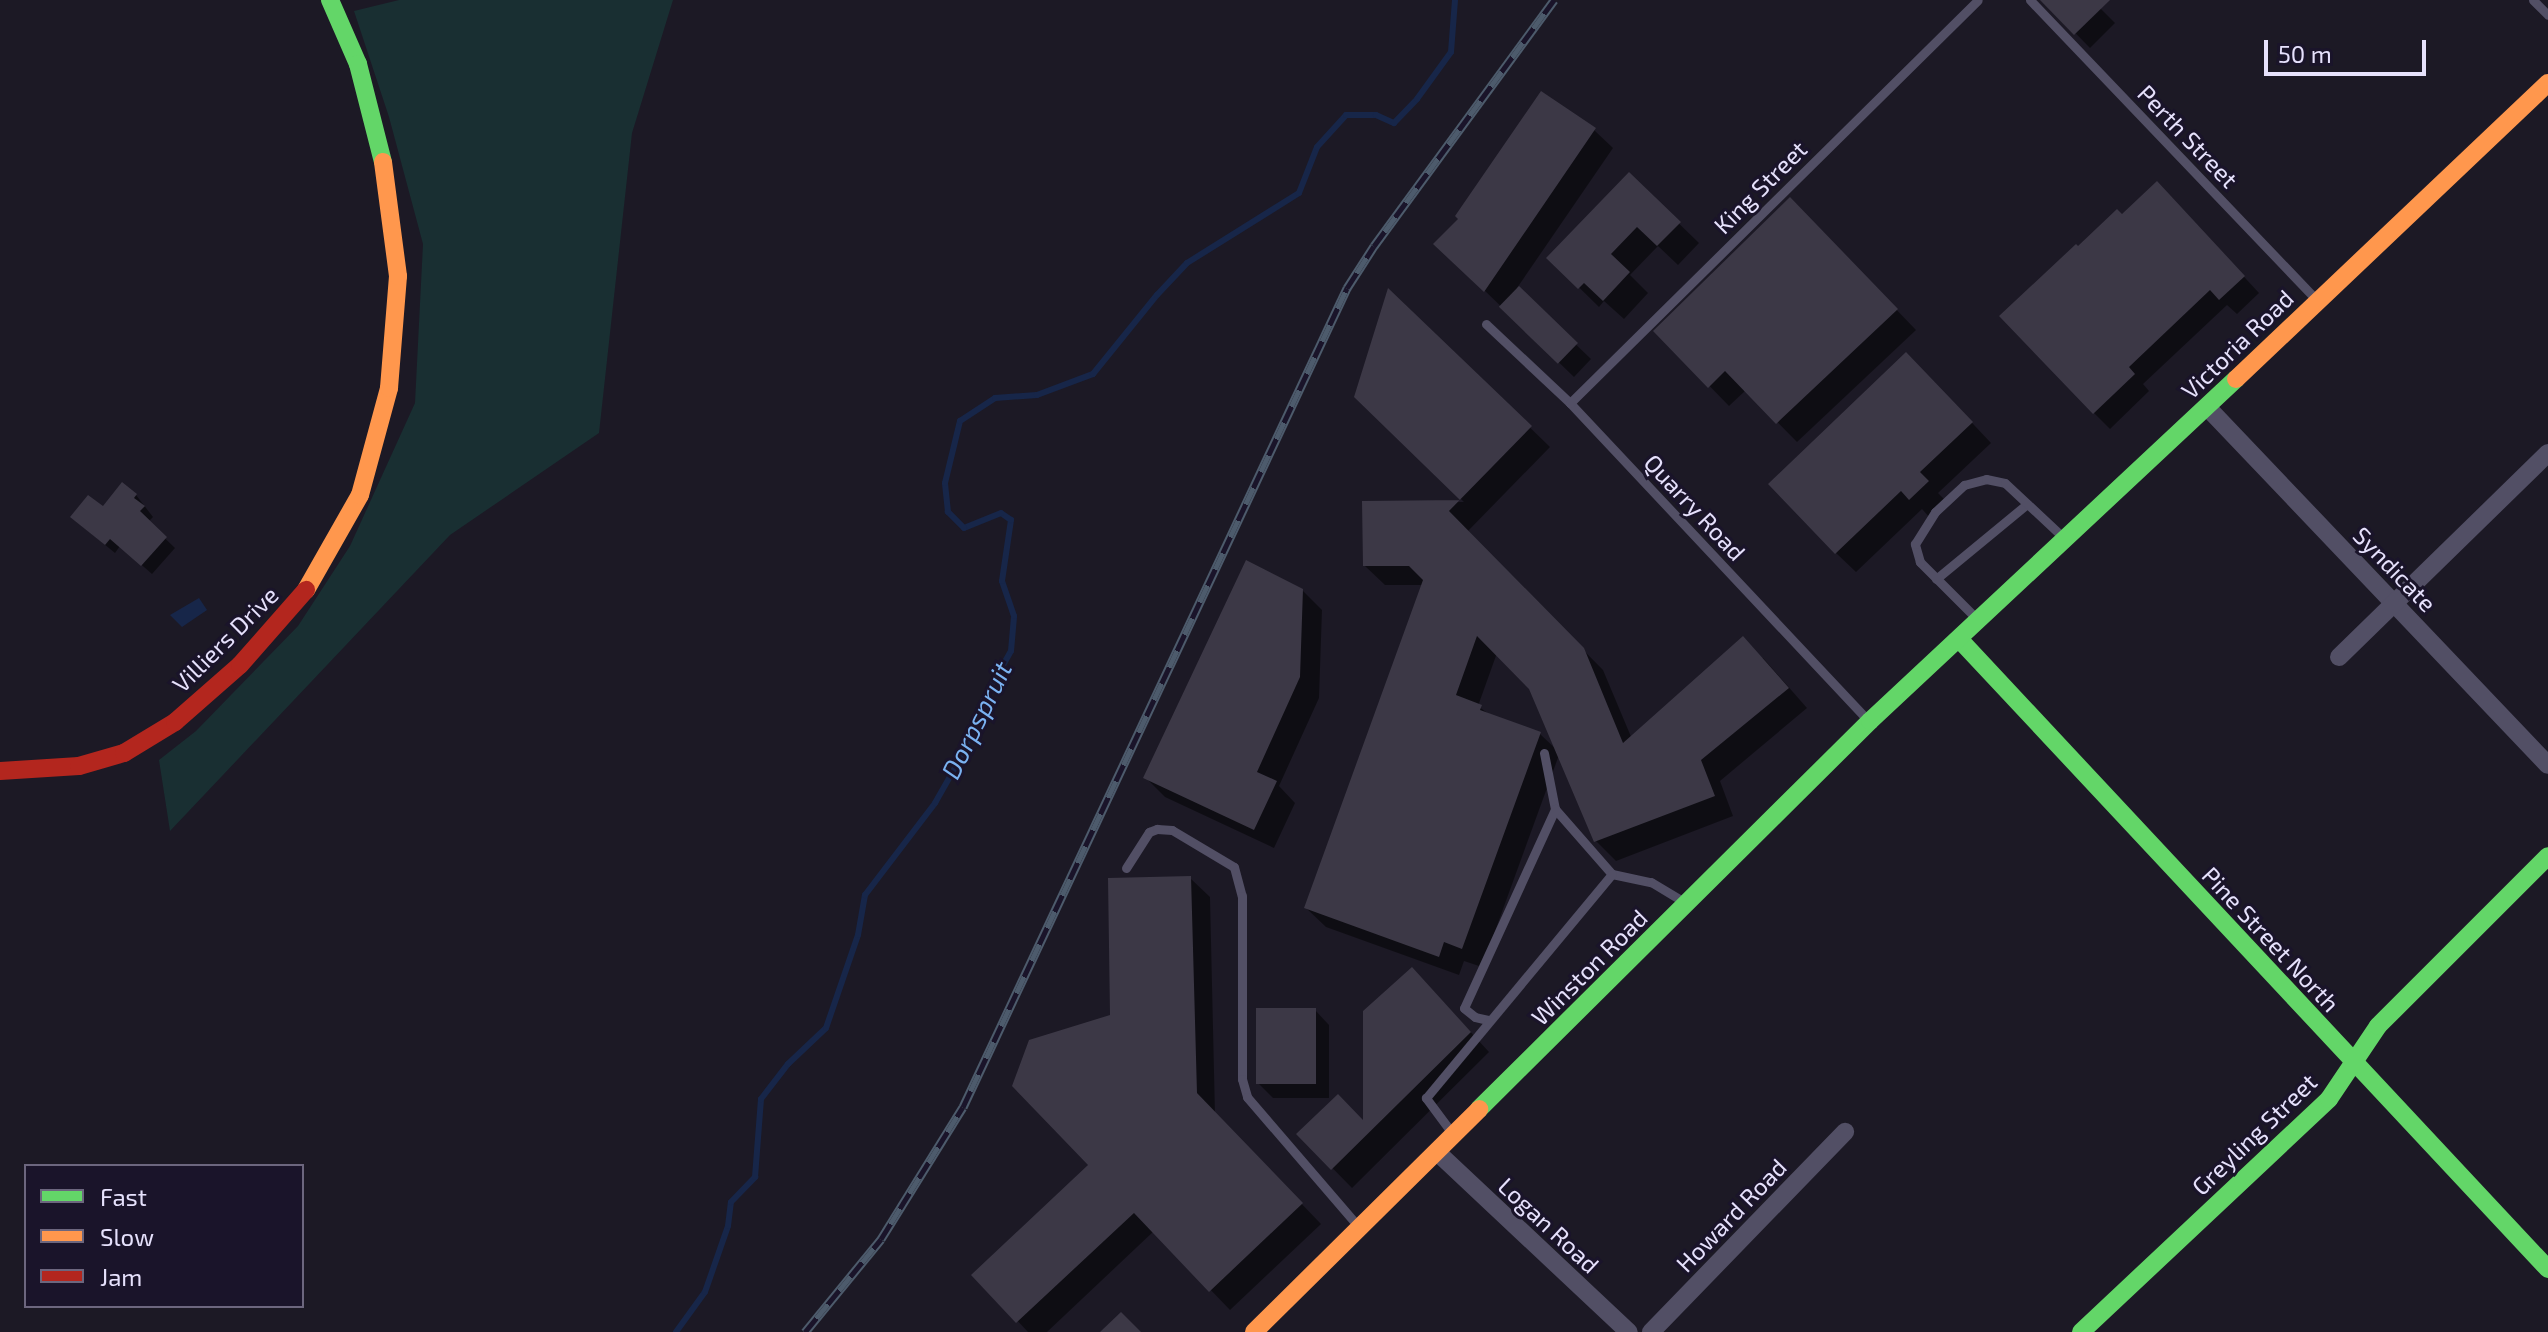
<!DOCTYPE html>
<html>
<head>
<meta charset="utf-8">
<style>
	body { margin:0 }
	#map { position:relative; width:2548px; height:1332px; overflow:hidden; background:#1c1925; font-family:"Exo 2",sans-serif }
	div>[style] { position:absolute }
	.green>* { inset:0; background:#192f32 }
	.water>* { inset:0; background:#172649 }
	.shadow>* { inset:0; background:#0007 }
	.stream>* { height:6px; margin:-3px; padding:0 3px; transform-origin:3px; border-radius:3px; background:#172649 }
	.building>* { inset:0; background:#3c3846; transform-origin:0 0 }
	.lane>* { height:9px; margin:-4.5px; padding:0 4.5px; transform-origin:4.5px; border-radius:4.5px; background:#524f65 }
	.street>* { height:18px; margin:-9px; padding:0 9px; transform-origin:9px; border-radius:9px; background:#524f65 }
	.fast>* { height:18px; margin:-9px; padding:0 9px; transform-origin:9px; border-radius:9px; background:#63d668 }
	.slow>* { height:18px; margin:-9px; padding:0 9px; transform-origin:9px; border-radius:9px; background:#ff974d }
	.jam>* { height:18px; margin:-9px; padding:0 9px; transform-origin:9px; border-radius:9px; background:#b3261e }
	.rail>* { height:9px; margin-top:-4.5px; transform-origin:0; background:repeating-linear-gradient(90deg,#1a142a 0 18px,#4d5b6c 0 36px); box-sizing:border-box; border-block:2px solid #4d5b6c }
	span { translate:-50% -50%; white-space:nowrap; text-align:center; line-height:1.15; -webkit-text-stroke:6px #1a142a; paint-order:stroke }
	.street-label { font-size:24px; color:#e6e1fc }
	.water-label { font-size:26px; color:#7ab2f1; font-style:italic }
	.legend { position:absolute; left:24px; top:1164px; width:280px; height:144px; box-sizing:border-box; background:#1a142a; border:2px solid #6c667e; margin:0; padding:10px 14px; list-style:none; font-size:24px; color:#e6e1fc }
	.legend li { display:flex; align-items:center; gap:16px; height:40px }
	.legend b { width:40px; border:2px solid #6c667e }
	.scale { position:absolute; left:2264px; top:40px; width:162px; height:36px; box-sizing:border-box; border:4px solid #e6e1fc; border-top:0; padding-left:10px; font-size:24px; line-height:28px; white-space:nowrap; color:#e6e1fc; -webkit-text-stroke:6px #1a142a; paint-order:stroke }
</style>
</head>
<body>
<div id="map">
	<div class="green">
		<div style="clip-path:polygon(399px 0,673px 0,632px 133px,599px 433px,450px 535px,170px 831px,159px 760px,196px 731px,298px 626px,350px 546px,415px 403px,423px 244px,389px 117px,354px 11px)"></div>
	</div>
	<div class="water">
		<div style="clip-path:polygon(199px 598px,207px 610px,182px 627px,170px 615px)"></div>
	</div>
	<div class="shadow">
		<div style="clip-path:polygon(2043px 0,2092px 0,2115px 23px,2090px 48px)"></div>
		<div style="clip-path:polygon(1594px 130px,1613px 148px,1517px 288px,1591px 359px,1574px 377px,1455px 262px)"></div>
		<div style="clip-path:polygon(1629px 175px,1699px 243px,1678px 265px,1658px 246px,1630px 275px,1648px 293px,1624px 319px,1604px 301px,1599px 307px,1549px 258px)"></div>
		<div style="clip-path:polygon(2173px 200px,2259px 293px,2237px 314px,2227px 305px,2143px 384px,2149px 391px,2110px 429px,2094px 413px,2078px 249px,2122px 217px)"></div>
		<div style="clip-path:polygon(1809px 219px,1916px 330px,1797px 442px,1746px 390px,1729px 406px,1656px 331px)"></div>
		<div style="clip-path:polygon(evenodd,1389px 291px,1550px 447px,1467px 532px,1603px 670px,1632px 739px,1763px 658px,1807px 708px,1720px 781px,1733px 816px,1616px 861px,1596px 841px,1559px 755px,1482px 967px,1464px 961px,1459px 975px,1326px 927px,1306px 908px,1423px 585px,1385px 585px,1365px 566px,1364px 503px,1464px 502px,1357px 397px,1389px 291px,1497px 653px,1531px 688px,1558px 751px,1540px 734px,1490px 715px,1478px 706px,1497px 653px)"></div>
		<div style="clip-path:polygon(1926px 374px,1991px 443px,1938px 493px,1947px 502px,1930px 518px,1922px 509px,1856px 572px,1836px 553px)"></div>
		<div style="clip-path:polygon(136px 495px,153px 517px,148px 522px,175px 548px,152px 574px,120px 546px,115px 553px,82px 526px,103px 509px)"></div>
		<div style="clip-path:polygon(1302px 590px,1322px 610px,1319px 698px,1279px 786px,1295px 803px,1274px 848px,1165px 797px,1145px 777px)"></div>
		<div style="clip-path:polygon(1190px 878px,1210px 897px,1215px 1114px,1321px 1224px,1230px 1310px,1154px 1231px,1047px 1332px,1028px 1332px,974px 1275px,1091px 1165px,1112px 1017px)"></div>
		<div style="clip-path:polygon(1431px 989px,1489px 1052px,1352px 1188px,1299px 1134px,1365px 1124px)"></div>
		<div style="clip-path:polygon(1315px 1010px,1329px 1025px,1329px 1098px,1273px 1098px,1258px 1083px)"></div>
	</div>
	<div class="stream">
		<div style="left:676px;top:1332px;width:49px;rotate:-54.1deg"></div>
		<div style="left:705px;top:1292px;width:70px;rotate:-70.8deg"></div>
		<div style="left:728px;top:1226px;width:24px;rotate:-83deg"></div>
		<div style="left:731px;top:1202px;width:35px;rotate:-46deg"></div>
		<div style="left:755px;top:1177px;width:78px;rotate:-85.6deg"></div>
		<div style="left:761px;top:1099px;width:44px;rotate:-52.4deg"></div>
		<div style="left:788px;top:1064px;width:52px;rotate:-43.5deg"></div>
		<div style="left:826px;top:1028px;width:98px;rotate:-71deg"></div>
		<div style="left:858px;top:935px;width:41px;rotate:-80.1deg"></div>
		<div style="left:865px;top:895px;width:116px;rotate:-52.7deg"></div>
		<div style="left:935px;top:803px;width:59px;rotate:-60.4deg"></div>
		<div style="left:964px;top:752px;width:46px;rotate:-71.2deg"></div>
		<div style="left:979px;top:708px;width:65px;rotate:-60.7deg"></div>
		<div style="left:1011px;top:651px;width:35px;rotate:-85deg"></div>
		<div style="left:1014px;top:616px;width:37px;rotate:-109deg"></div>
		<div style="left:1002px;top:581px;width:62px;rotate:-81.6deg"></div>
		<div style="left:1011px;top:520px;width:12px;rotate:-145deg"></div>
		<div style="left:1001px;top:513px;width:40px;rotate:158deg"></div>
		<div style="left:964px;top:528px;width:23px;rotate:-135deg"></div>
		<div style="left:948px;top:512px;width:29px;rotate:-96deg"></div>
		<div style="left:945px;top:483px;width:64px;rotate:-76.4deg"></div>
		<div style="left:960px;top:421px;width:42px;rotate:-33.3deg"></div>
		<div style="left:995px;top:398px;width:42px;rotate:-4.1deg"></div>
		<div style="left:1037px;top:395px;width:60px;rotate:-20.6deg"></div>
		<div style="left:1093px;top:374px;width:102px;rotate:-51deg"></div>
		<div style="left:1157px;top:295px;width:44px;rotate:-46.8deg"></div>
		<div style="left:1187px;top:263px;width:132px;rotate:-32deg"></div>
		<div style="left:1299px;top:193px;width:49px;rotate:-68.6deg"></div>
		<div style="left:1317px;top:147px;width:43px;rotate:-47.8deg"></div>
		<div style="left:1346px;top:115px;width:30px"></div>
		<div style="left:1376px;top:115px;width:20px;rotate:24deg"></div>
		<div style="left:1394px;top:123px;width:33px;rotate:-46deg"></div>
		<div style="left:1417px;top:99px;width:58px;rotate:-54.1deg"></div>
		<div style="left:1451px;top:52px;width:52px;rotate:-85.6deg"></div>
	</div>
	<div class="building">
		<div style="clip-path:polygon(2040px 0,2110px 0,2074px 35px)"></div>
		<div style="clip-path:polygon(1541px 91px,1596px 128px,1484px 292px,1433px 244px,1458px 219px,1455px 216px)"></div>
		<div style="clip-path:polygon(1629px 172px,1681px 222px,1657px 246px,1637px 227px,1611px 254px,1630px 272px,1603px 301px,1584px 283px,1578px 289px,1546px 258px)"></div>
		<div style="clip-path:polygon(2157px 181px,2245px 276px,2219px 300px,2210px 290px,2129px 367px,2135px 374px,2093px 414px,1999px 316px,2076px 244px,2078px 246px,2117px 209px,2122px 214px)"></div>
		<div style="clip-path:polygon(1790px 197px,1898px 309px,1776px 424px,1725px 371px,1708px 388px,1653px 331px)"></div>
		<div style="left:1519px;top:286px;width:82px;height:29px;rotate:44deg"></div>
		<div style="clip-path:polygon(1388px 288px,1532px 426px,1449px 511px,1584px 648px,1623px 743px,1743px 636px,1789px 688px,1701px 760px,1715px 796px,1594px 842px,1529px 689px,1477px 636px,1456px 695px,1482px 705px,1480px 710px,1541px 732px,1462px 949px,1444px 942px,1439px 957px,1304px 908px,1423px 580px,1409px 566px,1363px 566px,1362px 501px,1460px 500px,1354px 397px)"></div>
		<div style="clip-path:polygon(1906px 352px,1973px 422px,1920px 472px,1929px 481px,1909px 500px,1901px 491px,1835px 554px,1768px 484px)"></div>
		<div style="clip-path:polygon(122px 482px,137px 494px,134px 498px,145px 506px,140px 511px,167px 537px,141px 566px,110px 539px,105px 545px,70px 517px,88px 495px,103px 506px)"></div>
		<div style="clip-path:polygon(1246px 560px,1303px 589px,1300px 677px,1257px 772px,1277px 781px,1254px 830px,1143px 778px)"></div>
		<div style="clip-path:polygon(1191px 876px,1197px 1093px,1303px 1203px,1209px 1292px,1134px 1213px,1016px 1323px,971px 1275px,1088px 1165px,1012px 1086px,1029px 1040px,1110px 1015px,1108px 878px)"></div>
		<div style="clip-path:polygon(1412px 967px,1471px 1032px,1331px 1170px,1296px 1134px,1338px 1094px,1363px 1120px,1363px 1011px)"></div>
		<div style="left:1256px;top:1008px;width:60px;height:76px"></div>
		<div style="clip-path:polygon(1121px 1312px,1141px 1332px,1100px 1332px)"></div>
	</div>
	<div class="lane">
		<div style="left:2030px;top:0;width:412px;rotate:46.3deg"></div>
		<div style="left:2533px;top:0;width:21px;rotate:45deg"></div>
		<div style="left:1486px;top:324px;width:115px;rotate:43.2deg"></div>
		<div style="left:1570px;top:403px;width:434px;rotate:46.8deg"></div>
		<div style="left:1570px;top:403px;width:573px;rotate:-44.65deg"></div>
		<div style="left:1936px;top:579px;width:118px;rotate:-39.5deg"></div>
		<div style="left:1977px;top:619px;width:81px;rotate:-135deg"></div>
		<div style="left:1920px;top:562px;width:19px;rotate:-106deg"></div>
		<div style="left:1915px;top:544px;width:38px;rotate:-58deg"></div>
		<div style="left:1935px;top:512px;width:40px;rotate:-43deg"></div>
		<div style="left:1964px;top:485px;width:23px;rotate:-15deg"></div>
		<div style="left:1986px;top:479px;width:19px;rotate:12deg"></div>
		<div style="left:2005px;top:483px;width:82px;rotate:43deg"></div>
		<div style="left:1544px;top:753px;width:57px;rotate:78.9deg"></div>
		<div style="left:1555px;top:809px;width:86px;rotate:48.8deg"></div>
		<div style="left:1612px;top:874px;width:40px;rotate:12deg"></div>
		<div style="left:1651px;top:882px;width:39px;rotate:31deg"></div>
		<div style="left:1126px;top:868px;width:43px;rotate:-57.4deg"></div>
		<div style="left:1149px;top:832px;width:9px;rotate:-21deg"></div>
		<div style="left:1157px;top:829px;width:15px;rotate:4deg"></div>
		<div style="left:1172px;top:830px;width:72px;rotate:30.8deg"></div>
		<div style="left:1234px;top:867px;width:30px;rotate:75deg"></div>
		<div style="left:1242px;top:896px;width:183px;rotate:90deg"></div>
		<div style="left:1242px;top:1079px;width:19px;rotate:74deg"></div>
		<div style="left:1247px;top:1097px;width:170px;rotate:49.3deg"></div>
		<div style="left:1488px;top:1020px;width:13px;rotate:-167deg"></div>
		<div style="left:1475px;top:1017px;width:14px;rotate:-141deg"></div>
		<div style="left:1464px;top:1008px;width:219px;rotate:-65.4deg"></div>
		<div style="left:1452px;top:1133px;width:44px;rotate:-126.6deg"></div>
		<div style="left:1426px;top:1098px;width:291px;rotate:-50.3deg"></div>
	</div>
	<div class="street">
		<div style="left:2207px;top:407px;width:494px;rotate:46.4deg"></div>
		<div style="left:2339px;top:657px;width:292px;rotate:-44.3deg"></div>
		<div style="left:1437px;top:1152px;width:263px;rotate:43.2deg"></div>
		<div style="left:1651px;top:1332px;width:279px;rotate:-45.9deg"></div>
	</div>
	<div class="fast">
		<div style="left:330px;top:0;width:70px;rotate:66.4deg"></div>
		<div style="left:358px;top:64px;width:101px;rotate:75.7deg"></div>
		<div style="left:1960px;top:640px;width:861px;rotate:46.93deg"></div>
		<div style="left:1479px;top:1109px;width:551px;rotate:-44.78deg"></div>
		<div style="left:1870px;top:721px;width:501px;rotate:-43.06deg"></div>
		<div style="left:2081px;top:1332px;width:340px;rotate:-43.2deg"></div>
		<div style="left:2329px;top:1099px;width:88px;rotate:-56.1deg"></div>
		<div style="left:2378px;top:1026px;width:240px;rotate:-45deg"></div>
	</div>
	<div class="slow">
		<div style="left:2236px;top:379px;width:430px;rotate:-43.5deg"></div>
		<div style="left:306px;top:590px;width:109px;rotate:-60.4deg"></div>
		<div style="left:360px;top:495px;width:111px;rotate:-74.8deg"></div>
		<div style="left:389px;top:388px;width:112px;rotate:-85.4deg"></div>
		<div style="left:398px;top:276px;width:115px;rotate:-97.5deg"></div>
		<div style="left:1254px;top:1332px;width:317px;rotate:-44.7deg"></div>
	</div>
	<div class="jam">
		<div style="left:0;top:771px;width:79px;rotate:-3.6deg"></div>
		<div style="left:79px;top:766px;width:47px;rotate:-16.1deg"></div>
		<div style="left:124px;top:753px;width:60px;rotate:-31.3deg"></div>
		<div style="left:175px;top:722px;width:86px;rotate:-41.2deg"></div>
		<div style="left:240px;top:665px;width:100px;rotate:-48.7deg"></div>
	</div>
	<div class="rail">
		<div style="left:805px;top:1332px;width:120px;rotate:-50.7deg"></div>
		<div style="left:881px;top:1239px;width:155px;rotate:-58.2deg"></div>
		<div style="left:963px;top:1107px;width:905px;rotate:-64.88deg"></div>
		<div style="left:1347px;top:288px;width:50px;rotate:-57.3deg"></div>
		<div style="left:1374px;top:246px;width:305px;rotate:-53.8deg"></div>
	</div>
	<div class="street-label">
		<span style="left:2188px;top:136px;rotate:46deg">Perth Street</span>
		<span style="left:1760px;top:187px;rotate:-45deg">King Street</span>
		<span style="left:2237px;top:344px;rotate:-44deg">Victoria Road</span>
		<span style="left:1695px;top:507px;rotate:47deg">Quarry Road</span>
		<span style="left:2395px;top:569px;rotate:46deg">Syndicate</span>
		<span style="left:225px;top:639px;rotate:-45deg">Villiers Drive</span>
		<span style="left:2271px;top:939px;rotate:47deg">Pine Street North</span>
		<span style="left:1589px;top:967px;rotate:-45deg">Winston Road</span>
		<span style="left:2254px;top:1134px;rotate:-44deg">Greyling Street</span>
		<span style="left:1731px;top:1215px;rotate:-46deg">Howard Road</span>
		<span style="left:1549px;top:1225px;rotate:43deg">Logan Road</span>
	</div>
	<div class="water-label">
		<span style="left:976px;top:720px;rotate:-64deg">Dorpspruit</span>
	</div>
	<ul class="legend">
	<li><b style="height:10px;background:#63d668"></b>Fast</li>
	<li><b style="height:10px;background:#ff974d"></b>Slow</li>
	<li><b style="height:10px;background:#b3261e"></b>Jam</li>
	</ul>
	<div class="scale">50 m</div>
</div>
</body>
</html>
